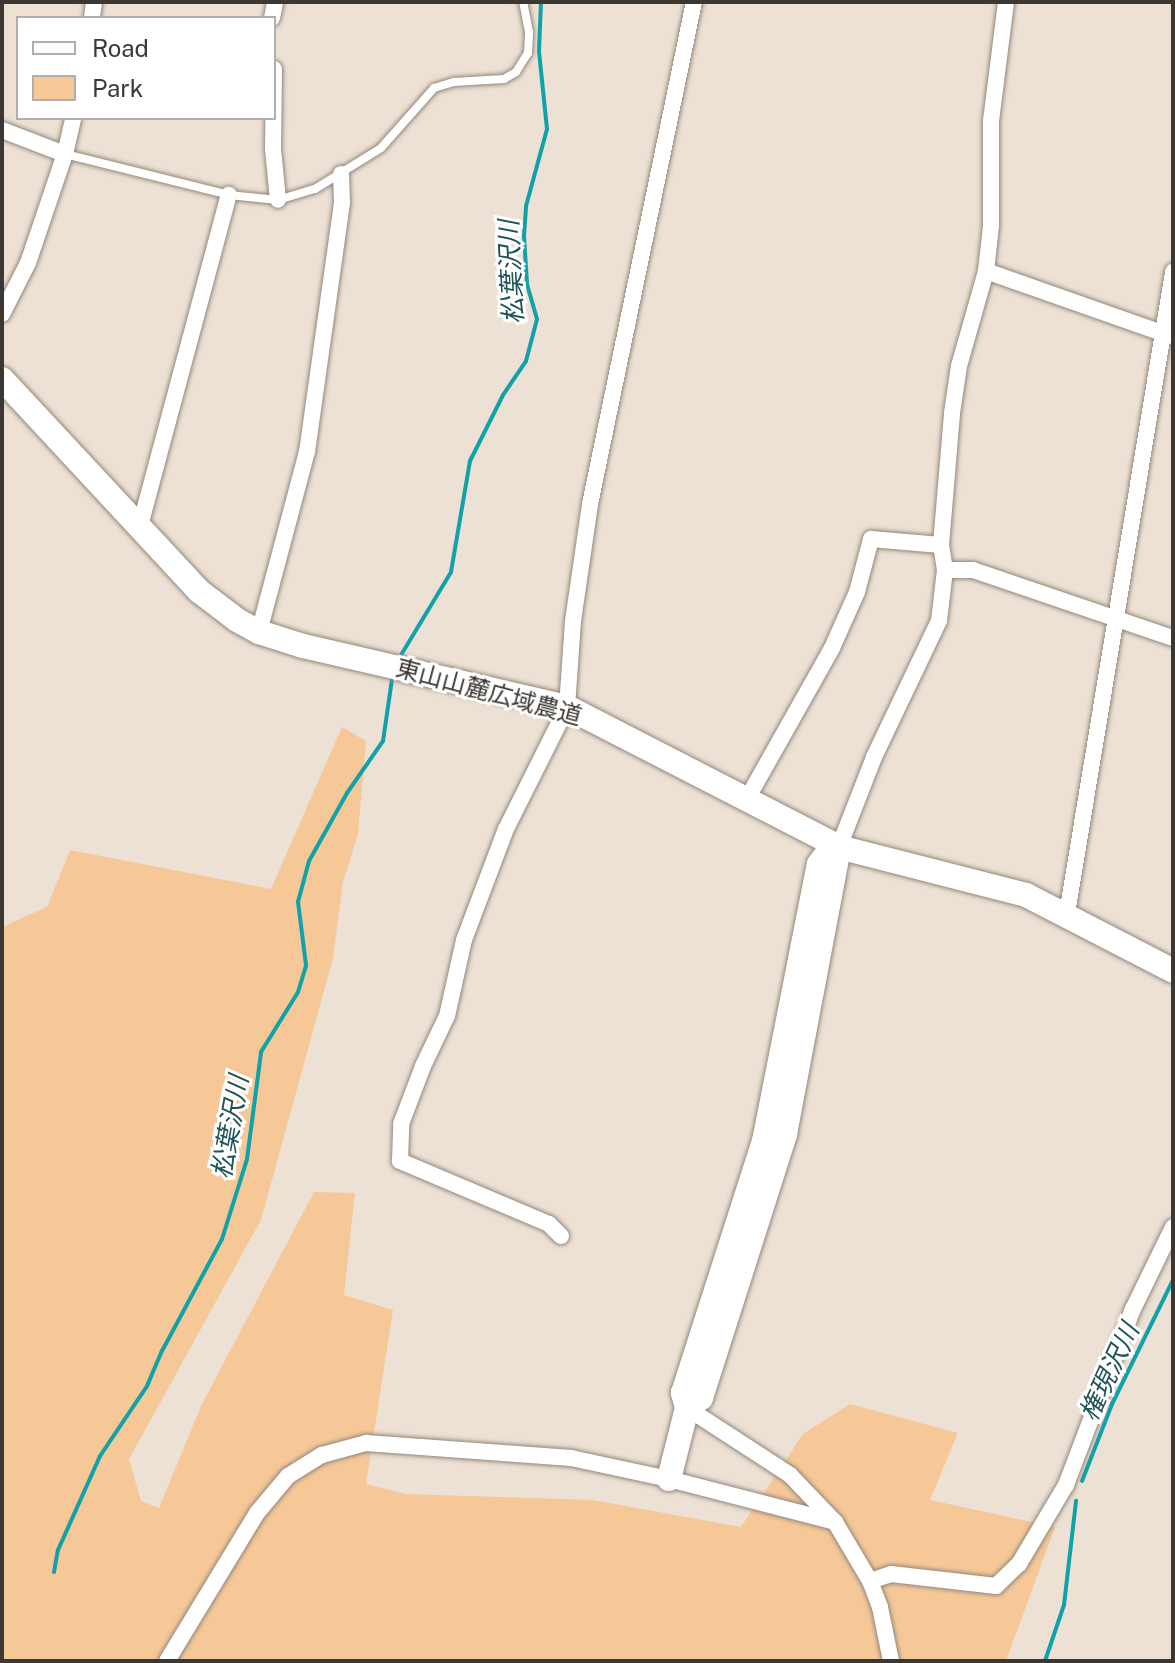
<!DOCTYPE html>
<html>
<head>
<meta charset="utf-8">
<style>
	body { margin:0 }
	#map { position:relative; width:1175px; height:1663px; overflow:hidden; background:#ede0d4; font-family:"Public Sans","Noto Sans JP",sans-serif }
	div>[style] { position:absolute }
	.green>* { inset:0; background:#f6c898 }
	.stream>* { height:4px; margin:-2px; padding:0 2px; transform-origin:2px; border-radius:2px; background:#0fa2a9 }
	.roads { filter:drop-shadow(0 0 2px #93877c) drop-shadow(0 0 2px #93877c) }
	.lane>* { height:8px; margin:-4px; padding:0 4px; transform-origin:4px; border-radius:4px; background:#fff }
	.street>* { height:16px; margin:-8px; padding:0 8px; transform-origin:8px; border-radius:8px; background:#fff }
	.secondary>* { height:24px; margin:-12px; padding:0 12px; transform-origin:12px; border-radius:12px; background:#fff }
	span { translate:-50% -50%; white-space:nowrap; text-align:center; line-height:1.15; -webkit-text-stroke:6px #fff; paint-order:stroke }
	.street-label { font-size:24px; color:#3c3732 }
	.water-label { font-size:26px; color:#1f5456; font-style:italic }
	.frame { position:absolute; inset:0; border:4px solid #3c3732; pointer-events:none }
	.legend { position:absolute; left:16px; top:16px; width:260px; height:104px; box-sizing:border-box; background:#fff; border:2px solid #b1afad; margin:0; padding:10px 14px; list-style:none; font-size:24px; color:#3c3732 }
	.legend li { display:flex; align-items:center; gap:16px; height:40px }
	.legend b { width:40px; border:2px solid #b1afad }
</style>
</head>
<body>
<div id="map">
	<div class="green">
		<div style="clip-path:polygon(342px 727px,366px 741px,358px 834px,343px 882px,333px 958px,261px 1220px,129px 1459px,141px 1501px,159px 1508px,202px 1404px,314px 1192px,355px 1193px,344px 1295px,393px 1310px,366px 1484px,405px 1494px,593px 1500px,741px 1527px,803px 1434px,850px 1404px,958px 1433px,930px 1500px,1055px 1527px,1006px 1661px,2px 1661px,2px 927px,47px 907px,70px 850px,271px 889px)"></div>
	</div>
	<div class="stream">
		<div style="left:401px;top:655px;width:97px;rotate:-58.9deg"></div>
		<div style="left:451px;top:572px;width:113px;rotate:-80.3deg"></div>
		<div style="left:470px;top:461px;width:74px;rotate:-63.4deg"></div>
		<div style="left:503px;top:395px;width:41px;rotate:-55.9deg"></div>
		<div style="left:526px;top:361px;width:43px;rotate:-75.3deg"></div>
		<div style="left:537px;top:319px;width:37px;rotate:-106deg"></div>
		<div style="left:527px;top:283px;width:47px;rotate:-93.7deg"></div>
		<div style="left:524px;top:236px;width:30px;rotate:-86deg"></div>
		<div style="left:526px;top:206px;width:80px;rotate:-74.7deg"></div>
		<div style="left:547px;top:129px;width:78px;rotate:-95.9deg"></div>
		<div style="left:539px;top:51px;width:49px;rotate:-87.7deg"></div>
		<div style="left:1082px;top:1481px;width:83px;rotate:-68.7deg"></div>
		<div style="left:1112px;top:1404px;width:138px;rotate:-63.8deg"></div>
		<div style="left:54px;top:1572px;width:22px;rotate:-80deg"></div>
		<div style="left:58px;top:1550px;width:103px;rotate:-65.9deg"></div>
		<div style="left:100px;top:1456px;width:84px;rotate:-56.1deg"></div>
		<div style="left:147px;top:1386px;width:38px;rotate:-67deg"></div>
		<div style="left:162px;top:1351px;width:127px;rotate:-61.8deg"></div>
		<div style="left:222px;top:1239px;width:84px;rotate:-72.6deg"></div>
		<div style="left:247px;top:1159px;width:108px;rotate:-82.5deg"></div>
		<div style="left:261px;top:1052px;width:70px;rotate:-58.3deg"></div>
		<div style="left:298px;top:992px;width:28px;rotate:-73deg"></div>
		<div style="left:306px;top:965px;width:64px;rotate:-97.2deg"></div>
		<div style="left:298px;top:902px;width:42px;rotate:-75deg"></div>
		<div style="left:309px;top:861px;width:78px;rotate:-60.8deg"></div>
		<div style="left:347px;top:793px;width:63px;rotate:-55.3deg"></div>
		<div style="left:383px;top:741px;width:63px;rotate:-81.7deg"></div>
		<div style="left:1045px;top:1661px;width:59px;rotate:-71.3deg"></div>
		<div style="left:1064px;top:1605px;width:105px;rotate:-83.4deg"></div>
	</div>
	<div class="roads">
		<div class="lane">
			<div style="left:65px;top:154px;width:169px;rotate:14deg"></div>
			<div style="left:229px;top:195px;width:49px;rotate:5.8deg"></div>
			<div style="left:278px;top:200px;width:39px;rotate:-17deg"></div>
			<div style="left:315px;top:189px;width:78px;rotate:-31.8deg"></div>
			<div style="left:381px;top:148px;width:80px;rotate:-48.5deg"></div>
			<div style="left:434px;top:88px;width:21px;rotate:-17deg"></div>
			<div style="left:454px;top:82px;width:50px;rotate:-3.4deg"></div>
			<div style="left:504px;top:79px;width:14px;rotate:-30deg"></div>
			<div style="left:516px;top:72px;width:22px;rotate:-58deg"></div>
			<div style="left:528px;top:53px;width:21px;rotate:-87deg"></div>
			<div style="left:529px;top:32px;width:31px;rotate:-101deg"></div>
		</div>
		<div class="street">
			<div style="left:92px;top:18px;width:16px;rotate:-83deg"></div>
			<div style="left:272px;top:18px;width:16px;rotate:-79deg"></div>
			<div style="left:274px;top:69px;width:80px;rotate:90.7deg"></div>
			<div style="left:273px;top:149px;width:51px;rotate:84.4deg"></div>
			<div style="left:2px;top:130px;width:67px;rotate:20.9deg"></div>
			<div style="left:986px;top:271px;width:196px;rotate:19.4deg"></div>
			<div style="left:2px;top:314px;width:57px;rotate:-63deg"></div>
			<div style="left:28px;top:263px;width:115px;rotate:-71.3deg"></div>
			<div style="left:65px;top:154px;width:37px;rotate:-77deg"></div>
			<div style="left:140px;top:526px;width:343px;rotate:-75deg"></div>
			<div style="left:945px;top:570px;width:28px"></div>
			<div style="left:973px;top:570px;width:211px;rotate:18.8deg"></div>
			<div style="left:259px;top:632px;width:186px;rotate:-75.1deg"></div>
			<div style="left:307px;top:452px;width:252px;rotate:-82deg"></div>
			<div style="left:342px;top:202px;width:28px;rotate:-92deg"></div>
			<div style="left:747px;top:799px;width:173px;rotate:-60.6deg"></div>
			<div style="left:832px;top:648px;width:61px;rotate:-65.9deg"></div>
			<div style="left:857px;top:592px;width:55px;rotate:-75.2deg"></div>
			<div style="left:871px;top:539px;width:70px;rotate:4.9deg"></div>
			<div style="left:839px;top:847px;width:97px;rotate:-68.7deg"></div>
			<div style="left:874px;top:757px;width:151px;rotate:-64.5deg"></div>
			<div style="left:939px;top:621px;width:51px;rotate:-83.3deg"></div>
			<div style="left:945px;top:570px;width:25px;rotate:-99deg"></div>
			<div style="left:941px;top:545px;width:132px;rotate:-85.2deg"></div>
			<div style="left:952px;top:413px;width:48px;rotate:-81.5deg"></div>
			<div style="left:959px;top:366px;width:99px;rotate:-74.1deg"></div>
			<div style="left:986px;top:271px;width:45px;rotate:-83.7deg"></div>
			<div style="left:991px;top:226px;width:105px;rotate:-90deg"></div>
			<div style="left:991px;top:121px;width:120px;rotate:-82.8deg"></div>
			<div style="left:1067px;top:914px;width:651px;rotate:-80.62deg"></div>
			<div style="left:561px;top:1236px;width:17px;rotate:-135deg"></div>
			<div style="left:549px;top:1224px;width:162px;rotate:-157.1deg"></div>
			<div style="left:400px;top:1161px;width:37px;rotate:-88deg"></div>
			<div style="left:401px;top:1124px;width:62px;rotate:-69.2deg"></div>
			<div style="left:423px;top:1066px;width:55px;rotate:-64.4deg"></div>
			<div style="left:447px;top:1016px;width:78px;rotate:-77.4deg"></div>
			<div style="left:464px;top:940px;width:119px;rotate:-69.3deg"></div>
			<div style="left:506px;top:829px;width:136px;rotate:-63.4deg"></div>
			<div style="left:567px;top:707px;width:86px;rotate:-86deg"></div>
			<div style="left:573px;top:621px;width:118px;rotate:-81.7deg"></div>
			<div style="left:590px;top:504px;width:513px;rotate:-78.3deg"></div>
			<div style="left:687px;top:1408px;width:123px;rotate:33deg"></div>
			<div style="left:790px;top:1475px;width:65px;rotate:46.2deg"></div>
			<div style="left:835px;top:1522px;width:69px;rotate:59.3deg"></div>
			<div style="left:870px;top:1581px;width:28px;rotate:69deg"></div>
			<div style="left:880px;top:1607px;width:55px;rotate:78.5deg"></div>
			<div style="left:870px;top:1581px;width:22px;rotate:-18deg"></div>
			<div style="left:891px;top:1574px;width:106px;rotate:6.5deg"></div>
			<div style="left:996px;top:1586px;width:32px;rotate:-44deg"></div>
			<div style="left:1019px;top:1564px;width:92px;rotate:-59.3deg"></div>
			<div style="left:1066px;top:1485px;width:188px;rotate:-69.2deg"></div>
			<div style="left:1133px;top:1309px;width:91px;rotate:-64deg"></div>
			<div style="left:167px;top:1661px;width:173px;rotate:-58.7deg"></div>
			<div style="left:257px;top:1513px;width:48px;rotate:-50deg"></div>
			<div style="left:288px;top:1476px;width:40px;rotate:-32deg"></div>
			<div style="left:322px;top:1455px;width:46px;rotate:-15.3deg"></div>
			<div style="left:366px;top:1443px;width:206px;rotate:4.2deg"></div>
			<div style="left:571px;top:1458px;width:100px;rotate:12.1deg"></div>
			<div style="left:669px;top:1479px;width:171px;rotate:14.5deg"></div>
		</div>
		<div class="secondary">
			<div style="left:2px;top:379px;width:289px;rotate:47.1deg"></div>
			<div style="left:199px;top:591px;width:48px;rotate:37.3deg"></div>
			<div style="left:237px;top:620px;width:25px;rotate:29deg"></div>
			<div style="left:259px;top:632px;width:46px;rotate:17.7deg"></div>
			<div style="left:303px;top:646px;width:271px;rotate:13deg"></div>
			<div style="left:567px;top:707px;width:306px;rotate:27.2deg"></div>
			<div style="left:839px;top:847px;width:193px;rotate:14.4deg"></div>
			<div style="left:1026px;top:895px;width:165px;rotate:27.3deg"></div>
			<div style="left:687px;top:1408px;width:17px;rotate:-36deg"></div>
			<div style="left:701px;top:1398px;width:277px;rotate:-72.3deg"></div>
			<div style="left:785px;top:1134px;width:292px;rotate:-79.3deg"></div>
			<div style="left:669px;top:1479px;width:73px;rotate:-75.8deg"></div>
			<div style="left:687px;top:1408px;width:16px;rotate:-105deg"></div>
			<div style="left:683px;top:1393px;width:265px;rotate:-72.2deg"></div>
			<div style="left:764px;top:1141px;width:282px;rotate:-78.8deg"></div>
			<div style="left:819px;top:864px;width:25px;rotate:-53deg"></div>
		</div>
	</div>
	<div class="street-label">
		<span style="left:489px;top:692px;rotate:15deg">東山山麓広域農道</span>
	</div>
	<div class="water-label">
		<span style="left:511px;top:272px;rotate:-93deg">松葉沢川</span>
		<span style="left:230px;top:1127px;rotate:-80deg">松葉沢川</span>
		<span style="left:1109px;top:1372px;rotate:-65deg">権現沢川</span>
	</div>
	<div class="frame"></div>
	<ul class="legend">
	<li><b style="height:10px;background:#fff"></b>Road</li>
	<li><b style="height:22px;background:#f6c898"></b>Park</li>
	</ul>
</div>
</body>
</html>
